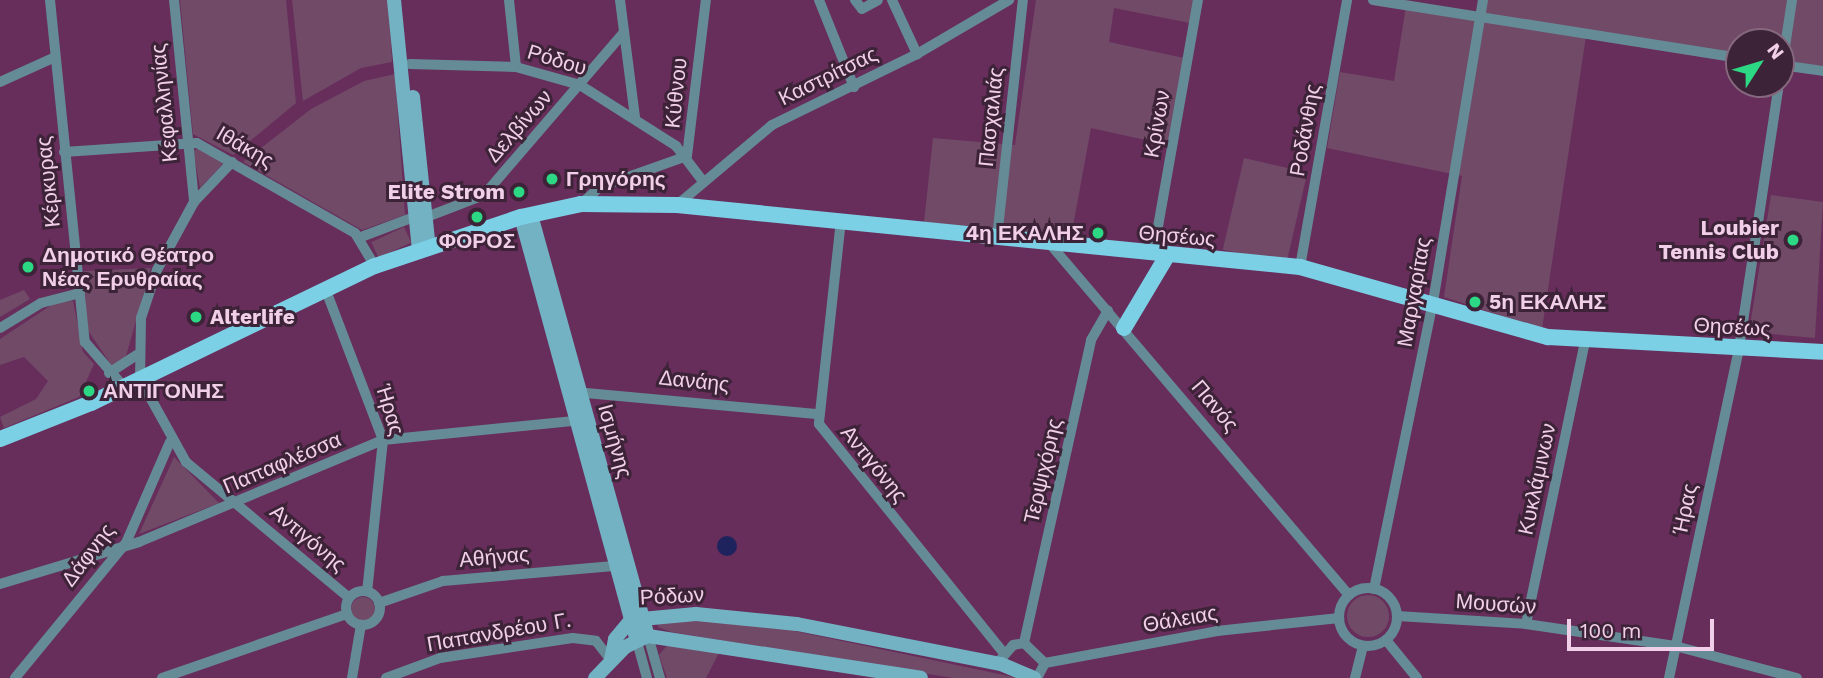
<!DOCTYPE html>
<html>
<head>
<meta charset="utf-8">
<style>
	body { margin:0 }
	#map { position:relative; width:1823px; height:678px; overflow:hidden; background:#672e5c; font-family:"Work Sans",sans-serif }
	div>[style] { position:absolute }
	.green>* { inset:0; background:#714a68; transform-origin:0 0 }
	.round { border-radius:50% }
	.water>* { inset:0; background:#1f235d }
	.street>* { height:10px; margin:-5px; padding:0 5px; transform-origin:5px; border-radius:5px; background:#658c96 }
	.street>.ring { margin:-5px; padding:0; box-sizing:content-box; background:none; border:10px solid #658c96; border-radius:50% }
	.secondary>* { height:14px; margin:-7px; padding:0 7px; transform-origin:7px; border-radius:7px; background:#72b2c3 }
	.primary>* { height:16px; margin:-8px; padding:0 8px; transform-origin:8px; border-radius:8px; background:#7bd0e5 }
	.dots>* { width:19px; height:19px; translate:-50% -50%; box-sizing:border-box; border:4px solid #3d2337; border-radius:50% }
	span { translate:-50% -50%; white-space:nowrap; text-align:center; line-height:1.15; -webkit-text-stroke:6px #3d2337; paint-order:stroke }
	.street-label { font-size:21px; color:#f1cfe8 }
	.poi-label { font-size:21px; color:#f1cfe8; font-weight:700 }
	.left { translate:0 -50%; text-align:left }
	.right { translate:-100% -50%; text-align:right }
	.north { position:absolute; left:1725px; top:28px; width:70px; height:70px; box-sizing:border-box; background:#3d2337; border:2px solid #85687e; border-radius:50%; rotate:53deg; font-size:19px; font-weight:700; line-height:28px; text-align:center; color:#f1cfe8 }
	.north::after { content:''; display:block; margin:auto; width:24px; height:32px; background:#2cd884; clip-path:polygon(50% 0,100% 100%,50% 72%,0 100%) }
	.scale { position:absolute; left:1567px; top:619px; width:147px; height:32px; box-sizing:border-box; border:4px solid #f1cfe8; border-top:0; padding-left:9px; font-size:21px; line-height:24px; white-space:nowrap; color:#f1cfe8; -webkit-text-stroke:5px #3d2337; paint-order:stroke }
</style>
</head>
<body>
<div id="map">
	<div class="green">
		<div style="clip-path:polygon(180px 0,286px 0,296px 103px,233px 155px,193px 134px)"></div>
		<div style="clip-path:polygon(292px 0,389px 0,392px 62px,361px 68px,303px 101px)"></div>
		<div style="clip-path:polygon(1036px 0,1194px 0,1190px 23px,1114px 8px,1109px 42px,1184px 58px,1168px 145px,1091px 128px,1071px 237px,924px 222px,933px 138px,1015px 145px)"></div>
		<div style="clip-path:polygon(1482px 0,1823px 0,1823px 67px,1781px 60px,1781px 42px,1739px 42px,1739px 54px,1480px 14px)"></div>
		<div style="clip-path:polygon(1406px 6px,1586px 36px,1542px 329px,1444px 297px,1462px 176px,1327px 148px,1340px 72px,1394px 81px)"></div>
		<div style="clip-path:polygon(395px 74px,405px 215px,362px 230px,243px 162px,311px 109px,364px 81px)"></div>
		<div style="clip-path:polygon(199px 149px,223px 164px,200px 188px,193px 150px)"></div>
		<div style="left:1244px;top:158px;width:65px;height:94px;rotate:13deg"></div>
		<div style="clip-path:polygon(1771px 195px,1823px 202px,1815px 338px,1749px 332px)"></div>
		<div style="left:404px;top:227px;width:17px;height:36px;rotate:65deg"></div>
		<div style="clip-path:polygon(151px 268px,126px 356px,112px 366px,87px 329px,84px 271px)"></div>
		<div style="clip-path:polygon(24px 290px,30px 299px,0 317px,0 300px)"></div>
		<div style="clip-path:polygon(73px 301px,83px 352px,94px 364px,79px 397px,4px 428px,0 417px,36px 399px,48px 381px,24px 357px,0 365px,0 339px,56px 302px)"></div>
		<div style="clip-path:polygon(174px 457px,219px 503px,139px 534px)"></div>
		<div class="round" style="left:1347px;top:595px;width:42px;height:42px"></div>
		<div class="round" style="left:351px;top:597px;width:24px;height:24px"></div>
		<div style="clip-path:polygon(660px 617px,756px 623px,1018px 678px,953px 678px,671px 632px,658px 627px)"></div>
		<div style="clip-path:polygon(671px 641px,721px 649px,706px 678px,667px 678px,659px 655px)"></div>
	</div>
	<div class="water">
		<div class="round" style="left:717px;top:536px;width:20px;height:20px"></div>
	</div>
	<div class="street">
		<div style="left:50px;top:0;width:344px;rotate:84.2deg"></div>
		<div style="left:85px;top:342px;width:60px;rotate:49.1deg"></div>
		<div style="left:174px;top:0;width:203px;rotate:84.3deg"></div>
		<div style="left:509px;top:0;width:67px;rotate:84deg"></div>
		<div style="left:620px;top:0;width:118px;rotate:82.7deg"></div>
		<div style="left:819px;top:0;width:94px;rotate:68.1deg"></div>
		<div style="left:855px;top:0;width:11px;rotate:52deg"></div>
		<div style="left:862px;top:9px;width:18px;rotate:-29deg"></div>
		<div style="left:892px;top:0;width:60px;rotate:65.2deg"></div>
		<div style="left:1373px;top:0;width:371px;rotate:9deg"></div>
		<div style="left:410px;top:64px;width:106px;rotate:1.6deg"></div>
		<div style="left:516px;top:67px;width:66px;rotate:15.7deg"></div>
		<div style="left:580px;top:85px;width:114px;rotate:32.4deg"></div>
		<div style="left:676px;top:146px;width:43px;rotate:52.6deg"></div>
		<div style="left:1781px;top:65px;width:42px;rotate:8.1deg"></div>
		<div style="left:1781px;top:73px;width:74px;rotate:-81.4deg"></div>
		<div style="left:0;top:82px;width:60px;rotate:-24.4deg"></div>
		<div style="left:64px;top:152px;width:133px;rotate:-3.9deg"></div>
		<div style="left:197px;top:143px;width:182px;rotate:29.7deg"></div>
		<div style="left:355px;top:233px;width:39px;rotate:59deg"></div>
		<div style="left:232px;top:162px;width:55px;rotate:133.5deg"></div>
		<div style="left:194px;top:202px;width:77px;rotate:118.6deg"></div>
		<div style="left:157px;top:270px;width:51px;rotate:108.4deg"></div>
		<div style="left:141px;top:318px;width:61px;rotate:90.9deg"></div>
		<div style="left:140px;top:379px;width:95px;rotate:61deg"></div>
		<div style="left:186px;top:462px;width:212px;rotate:39.8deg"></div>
		<div style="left:581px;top:204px;width:25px;rotate:-42deg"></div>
		<div style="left:600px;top:187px;width:92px;rotate:-19.6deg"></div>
		<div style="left:687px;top:156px;width:157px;rotate:-83.1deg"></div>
		<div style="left:677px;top:205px;width:124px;rotate:-40.1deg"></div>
		<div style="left:772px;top:125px;width:161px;rotate:-26.1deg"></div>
		<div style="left:917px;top:54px;width:107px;rotate:-30.4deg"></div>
		<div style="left:424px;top:218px;width:64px;rotate:-21deg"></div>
		<div style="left:484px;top:195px;width:215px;rotate:-49.3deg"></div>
		<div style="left:841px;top:220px;width:205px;rotate:96.2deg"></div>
		<div style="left:819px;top:424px;width:294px;rotate:51.1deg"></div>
		<div style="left:361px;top:237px;width:57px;rotate:-20.7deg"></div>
		<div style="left:997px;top:238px;width:239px;rotate:-83.8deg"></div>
		<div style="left:1050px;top:244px;width:461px;rotate:49.6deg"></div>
		<div style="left:1153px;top:255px;width:259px;rotate:-80deg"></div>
		<div style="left:1300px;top:267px;width:271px;rotate:-80deg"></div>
		<div style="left:325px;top:288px;width:163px;rotate:69.1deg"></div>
		<div style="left:383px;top:440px;width:152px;rotate:96deg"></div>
		<div style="left:0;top:328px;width:48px;rotate:-31.4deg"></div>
		<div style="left:41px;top:303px;width:40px;rotate:-14.4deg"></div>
		<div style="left:109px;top:373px;width:33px;rotate:-33deg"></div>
		<div style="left:575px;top:392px;width:242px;rotate:5.2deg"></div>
		<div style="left:0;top:584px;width:145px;rotate:-16.8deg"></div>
		<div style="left:139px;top:542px;width:264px;rotate:-22.7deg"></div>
		<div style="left:383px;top:440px;width:200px;rotate:-5.7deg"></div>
		<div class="ring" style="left:1339px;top:588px;width:48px;height:48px"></div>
		<div style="left:1374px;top:589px;width:293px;rotate:-78.4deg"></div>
		<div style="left:1433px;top:302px;width:306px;rotate:-80.6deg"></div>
		<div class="ring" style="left:346px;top:591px;width:24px;height:24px"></div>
		<div style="left:379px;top:603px;width:68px;rotate:-19deg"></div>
		<div style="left:443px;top:581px;width:174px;rotate:-5deg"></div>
		<div style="left:1397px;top:616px;width:129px;rotate:3.5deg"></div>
		<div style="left:1526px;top:624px;width:151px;rotate:8.4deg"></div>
		<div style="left:1675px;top:646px;width:126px;rotate:14.7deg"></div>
		<div style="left:1526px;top:624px;width:288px;rotate:-78.2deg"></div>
		<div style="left:648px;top:636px;width:44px;rotate:74.1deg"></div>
		<div style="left:636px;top:638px;width:41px;rotate:74.6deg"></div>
		<div style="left:1386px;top:640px;width:49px;rotate:50.8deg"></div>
		<div style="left:1024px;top:643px;width:310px;rotate:-77.5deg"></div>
		<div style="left:1091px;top:340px;width:34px;rotate:-60deg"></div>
		<div style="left:1001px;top:659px;width:18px;rotate:-49deg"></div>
		<div style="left:1013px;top:645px;width:11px;rotate:-10deg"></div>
		<div style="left:1024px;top:643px;width:29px;rotate:44deg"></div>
		<div style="left:15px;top:678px;width:175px;rotate:-50.6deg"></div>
		<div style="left:126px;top:543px;width:110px;rotate:-66.5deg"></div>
		<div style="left:162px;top:678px;width:196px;rotate:-19.1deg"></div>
		<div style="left:352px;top:678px;width:54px;rotate:-80.4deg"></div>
		<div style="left:386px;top:678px;width:58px;rotate:-20.3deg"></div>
		<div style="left:440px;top:658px;width:134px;rotate:-8.6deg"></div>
		<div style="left:573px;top:638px;width:23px;rotate:7deg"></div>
		<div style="left:596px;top:641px;width:24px;rotate:52deg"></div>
		<div style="left:1037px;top:678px;width:17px;rotate:-62deg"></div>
		<div style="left:1045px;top:663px;width:175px;rotate:-10.5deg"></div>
		<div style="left:1217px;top:631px;width:123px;rotate:-6.1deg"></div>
		<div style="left:1355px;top:678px;width:33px;rotate:-76deg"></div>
		<div style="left:1669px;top:678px;width:337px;rotate:-78deg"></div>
		<div style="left:1739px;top:348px;width:267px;rotate:-81.4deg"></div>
	</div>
	<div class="secondary">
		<div style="left:394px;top:0;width:253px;rotate:84.3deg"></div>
		<div style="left:413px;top:97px;width:152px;rotate:84deg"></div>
		<div style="left:531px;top:215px;width:437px;rotate:74.5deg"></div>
		<div style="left:521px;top:217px;width:436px;rotate:74.7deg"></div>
		<div style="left:611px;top:660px;width:21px;rotate:-79deg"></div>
		<div style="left:615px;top:639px;width:25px;rotate:-50deg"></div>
		<div style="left:631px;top:620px;width:65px;rotate:-5.3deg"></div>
		<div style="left:696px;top:614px;width:101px;rotate:5.7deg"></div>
		<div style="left:797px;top:624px;width:208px;rotate:11.1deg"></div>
		<div style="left:1001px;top:664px;width:36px;rotate:23deg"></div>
		<div style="left:595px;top:678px;width:43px;rotate:-45.9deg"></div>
		<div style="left:625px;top:647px;width:25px;rotate:-26deg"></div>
		<div style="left:648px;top:636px;width:276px;rotate:8.7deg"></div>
	</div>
	<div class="primary">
		<div style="left:1124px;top:328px;width:84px;rotate:-59.2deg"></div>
		<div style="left:0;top:439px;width:98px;rotate:-21.6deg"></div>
		<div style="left:91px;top:403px;width:315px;rotate:-25.8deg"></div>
		<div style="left:375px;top:266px;width:154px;rotate:-18.6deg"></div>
		<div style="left:521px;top:217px;width:61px;rotate:-12.2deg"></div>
		<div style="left:581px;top:204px;width:96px;rotate:0.6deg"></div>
		<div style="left:677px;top:205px;width:626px;rotate:5.68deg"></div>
		<div style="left:1300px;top:267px;width:258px;rotate:15.8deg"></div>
		<div style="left:1548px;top:337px;width:275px;rotate:3.1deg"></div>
	</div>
	<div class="dots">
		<div style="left:552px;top:179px;background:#2cd884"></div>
		<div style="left:519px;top:192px;background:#2cd884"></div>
		<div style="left:477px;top:217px;background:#2cd884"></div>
		<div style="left:1098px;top:233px;background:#2cd884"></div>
		<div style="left:1793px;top:240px;background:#2cd884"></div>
		<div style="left:28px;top:267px;background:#2cd884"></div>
		<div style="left:1475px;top:302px;background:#2cd884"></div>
		<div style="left:196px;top:317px;background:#2cd884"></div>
		<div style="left:89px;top:391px;background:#2cd884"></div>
	</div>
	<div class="street-label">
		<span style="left:557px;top:60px;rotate:17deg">Ρόδου</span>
		<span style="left:828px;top:76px;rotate:-26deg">Καστρίτσας</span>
		<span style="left:676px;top:93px;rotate:-84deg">Κύθνου</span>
		<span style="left:164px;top:103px;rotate:-96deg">Κεφαλληνίας</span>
		<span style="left:991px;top:117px;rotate:-84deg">Πασχαλιάς</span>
		<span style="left:1157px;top:124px;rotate:-80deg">Κρίνων</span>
		<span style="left:519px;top:126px;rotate:-49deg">Δελβίνων</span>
		<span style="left:1305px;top:130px;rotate:-80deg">Ροδάνθης</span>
		<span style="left:245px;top:147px;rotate:30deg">Ιθάκης</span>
		<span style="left:48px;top:182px;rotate:-96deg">Κέρκυρας</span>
		<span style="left:1177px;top:236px;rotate:5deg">Θησέως</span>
		<span style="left:1414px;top:292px;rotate:-80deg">Μαργαρίτας</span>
		<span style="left:1732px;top:327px;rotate:3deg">Θησέως</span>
		<span style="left:694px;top:381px;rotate:6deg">Δανάης</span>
		<span style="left:1215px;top:406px;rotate:50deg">Πανός</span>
		<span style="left:390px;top:410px;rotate:73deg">Ήρας</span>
		<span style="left:615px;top:441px;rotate:74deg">Ισμήνης</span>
		<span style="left:282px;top:463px;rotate:-23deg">Παπαφλέσσα</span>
		<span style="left:874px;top:464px;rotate:51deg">Αντιγόνης</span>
		<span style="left:1043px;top:471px;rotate:-77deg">Τερψιχόρης</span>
		<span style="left:1537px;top:479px;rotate:-78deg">Κυκλάμινων</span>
		<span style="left:1685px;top:509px;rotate:-78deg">Ήρας</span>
		<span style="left:308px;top:538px;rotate:40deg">Αντιγόνης</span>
		<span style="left:88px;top:555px;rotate:-53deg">Δάφνης</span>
		<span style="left:494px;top:557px;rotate:-5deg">Αθήνας</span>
		<span style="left:672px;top:596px;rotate:-3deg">Ρόδων</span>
		<span style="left:1496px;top:604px;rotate:4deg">Μουσών</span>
		<span style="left:1180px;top:619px;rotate:-10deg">Θάλειας</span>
		<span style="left:499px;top:632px;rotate:-10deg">Παπανδρέου Γ.</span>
	</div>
	<div class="poi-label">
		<span class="left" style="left:566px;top:179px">Γρηγόρης</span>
		<span class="right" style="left:505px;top:192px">Elite Strom</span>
		<span class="right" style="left:1779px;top:240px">Loubier<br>Tennis Club</span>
		<span class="right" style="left:1084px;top:233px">4η ΕΚΑΛΗΣ</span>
		<span style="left:477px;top:241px">ΦΟΡΟΣ</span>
		<span class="left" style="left:42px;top:267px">Δημοτικό Θέατρο<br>Νέας Ερυθραίας</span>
		<span class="left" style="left:1489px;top:302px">5η ΕΚΑΛΗΣ</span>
		<span class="left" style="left:210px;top:317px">Alterlife</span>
		<span class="left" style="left:103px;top:391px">ΑΝΤΙΓΟΝΗΣ</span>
	</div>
	<div class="north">N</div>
	<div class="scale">100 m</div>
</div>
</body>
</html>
